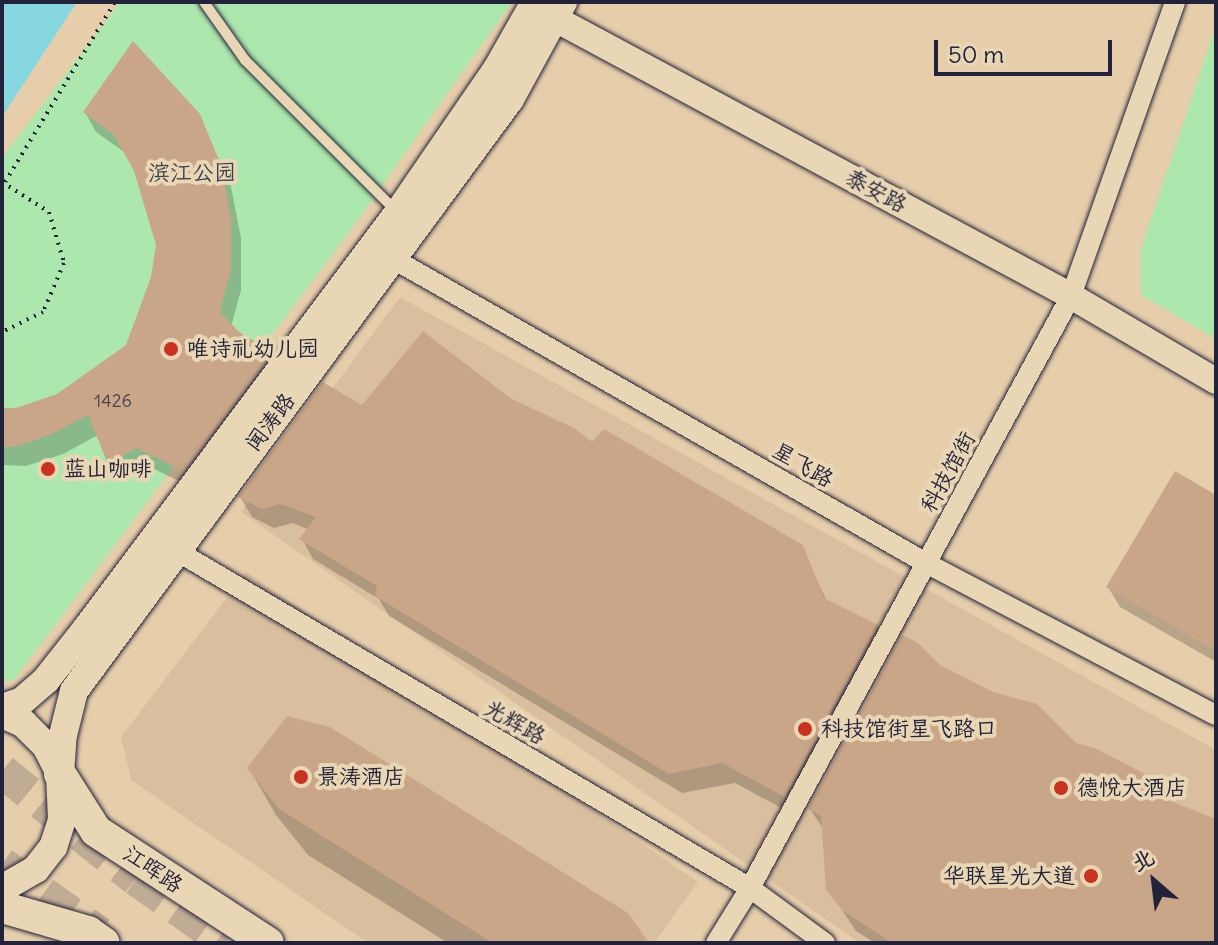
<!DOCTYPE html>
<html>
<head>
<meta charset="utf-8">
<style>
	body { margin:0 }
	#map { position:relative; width:1218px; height:945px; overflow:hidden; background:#e7ceab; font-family:Delius,"LXGW WenKai TC",sans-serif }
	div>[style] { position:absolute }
	.built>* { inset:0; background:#dabf9e }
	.green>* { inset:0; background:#ace7ad }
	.water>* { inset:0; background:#86d7df }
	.shadow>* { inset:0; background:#0003 }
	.building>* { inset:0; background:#caa688 }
	.trunk-tunnel>* { height:34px; margin-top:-17px; transform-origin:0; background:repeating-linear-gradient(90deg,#c0ac95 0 34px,transparent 0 51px) }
	.path>* { height:4px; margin-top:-2px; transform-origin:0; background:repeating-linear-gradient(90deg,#22223b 0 2px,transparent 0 8px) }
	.roads { filter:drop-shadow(0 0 2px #22223b) drop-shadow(0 0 2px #22223b) }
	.service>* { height:10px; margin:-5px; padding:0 5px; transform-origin:5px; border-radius:5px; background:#e8d6b4 }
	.minor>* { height:20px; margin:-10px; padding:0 10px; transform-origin:10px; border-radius:10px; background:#e8d6b4 }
	.tertiary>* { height:26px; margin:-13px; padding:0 13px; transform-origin:13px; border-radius:13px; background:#e8d6b4 }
	.secondary>* { height:28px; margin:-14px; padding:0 14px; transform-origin:14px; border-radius:14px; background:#e8d6b4 }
	.primary>* { height:32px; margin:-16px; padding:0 16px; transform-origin:16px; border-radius:16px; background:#e8d6b4 }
	.dots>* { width:22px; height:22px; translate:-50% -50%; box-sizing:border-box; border:4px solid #e8d6b4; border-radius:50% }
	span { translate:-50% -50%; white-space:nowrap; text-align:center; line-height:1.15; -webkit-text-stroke:8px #e8d6b4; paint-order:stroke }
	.number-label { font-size:18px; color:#4c434e }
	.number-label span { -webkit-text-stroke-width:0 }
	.park-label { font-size:22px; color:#37404c }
	.street-label { font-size:22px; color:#22223b }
	.poi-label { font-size:22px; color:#22223b }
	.left { translate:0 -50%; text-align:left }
	.right { translate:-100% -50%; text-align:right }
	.frame { position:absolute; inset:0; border:4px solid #22223b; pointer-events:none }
	.north { position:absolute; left:1114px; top:841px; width:80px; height:80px; -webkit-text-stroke:6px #e8d6b4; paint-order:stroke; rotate:332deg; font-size:22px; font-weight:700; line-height:32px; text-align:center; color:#22223b }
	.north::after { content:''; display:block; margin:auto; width:28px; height:36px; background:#22223b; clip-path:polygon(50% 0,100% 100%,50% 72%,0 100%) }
	.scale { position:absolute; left:934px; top:40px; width:178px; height:36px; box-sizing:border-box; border:4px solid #22223b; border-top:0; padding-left:10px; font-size:24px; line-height:28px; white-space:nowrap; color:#22223b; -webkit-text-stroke:6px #e8d6b4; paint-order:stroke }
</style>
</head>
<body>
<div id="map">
	<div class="built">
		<div style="clip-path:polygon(400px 297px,1216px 750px,1216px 943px,860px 943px,241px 512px)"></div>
		<div style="clip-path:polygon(246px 572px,698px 882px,654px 943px,368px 943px,131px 780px,121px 737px)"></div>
	</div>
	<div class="green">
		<div style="clip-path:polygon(120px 2px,512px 2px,355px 224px,14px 680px,2px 681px,2px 158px)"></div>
		<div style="clip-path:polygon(1216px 25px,1216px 339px,1141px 295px,1141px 249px)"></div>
	</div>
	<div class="water">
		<div style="clip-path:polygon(2px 2px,77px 2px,2px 117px)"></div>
	</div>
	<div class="shadow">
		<div style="clip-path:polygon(85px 112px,198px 115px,231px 187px,241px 238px,241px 290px,231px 327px,271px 353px,282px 373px,195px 489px,148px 466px,121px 482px,98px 435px,63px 454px,26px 466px,2px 465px,2px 410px,16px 410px,58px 396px,128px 346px,153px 278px,158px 245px,136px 170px,127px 154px,96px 132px)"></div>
		<div style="clip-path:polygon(509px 400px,802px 547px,827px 602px,877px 626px,888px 646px,796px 816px,735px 783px,682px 793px,389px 616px,379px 599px,313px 559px,302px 539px,309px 530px,293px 523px,274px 528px,252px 517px,240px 497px,362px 407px)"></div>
		<div style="clip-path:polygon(1216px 497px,1216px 662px,1120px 607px,1108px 587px)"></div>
		<div style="clip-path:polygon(938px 667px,1162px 800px,1216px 822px,1216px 943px,875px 943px,856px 931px,828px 889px,824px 830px,810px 809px)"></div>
		<div style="clip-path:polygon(249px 768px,646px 943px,448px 943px,308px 855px,276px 815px)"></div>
	</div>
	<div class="building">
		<div style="clip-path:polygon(133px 41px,200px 114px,221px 165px,231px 217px,231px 269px,220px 312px,239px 332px,273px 352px,184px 471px,136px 448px,108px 464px,88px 415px,52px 434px,14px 447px,2px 447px,2px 408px,16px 408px,57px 394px,126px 345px,151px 277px,156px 245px,134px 171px,114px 135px,83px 112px)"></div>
		<div style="clip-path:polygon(423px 331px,510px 398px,574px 428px,592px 442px,604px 429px,803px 545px,824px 598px,878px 625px,785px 797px,722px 763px,669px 774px,375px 596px,377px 586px,299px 539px,316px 517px,280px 504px,262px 509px,238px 497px,323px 382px,362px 405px)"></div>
		<div style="clip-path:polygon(1175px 471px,1216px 495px,1216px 651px,1106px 587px)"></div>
		<div style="clip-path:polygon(902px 635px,918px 643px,940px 665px,993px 692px,1037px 704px,1076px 743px,1095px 748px,1143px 773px,1163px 798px,1216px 819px,1216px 943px,892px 943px,843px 911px,826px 890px,821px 816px,808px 809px)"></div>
		<div style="clip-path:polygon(287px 716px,330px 727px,628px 913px,649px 943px,493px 943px,279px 809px,247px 768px)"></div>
	</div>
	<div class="trunk-tunnel">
		<div style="left:2px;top:771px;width:172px;rotate:38.9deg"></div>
		<div style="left:136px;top:879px;width:110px;rotate:35.4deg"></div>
		<div style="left:2px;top:864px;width:120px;rotate:35.5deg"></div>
	</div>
	<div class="path">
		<div style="left:2px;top:182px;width:56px;rotate:32.6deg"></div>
		<div style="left:49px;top:212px;width:53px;rotate:73.6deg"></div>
		<div style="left:64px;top:263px;width:53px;rotate:113.2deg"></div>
		<div style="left:43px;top:312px;width:46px;rotate:154deg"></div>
		<div style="left:5px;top:182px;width:211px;rotate:-58.6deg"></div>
	</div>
	<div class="roads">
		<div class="service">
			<div style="left:204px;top:2px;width:71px;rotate:54.7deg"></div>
			<div style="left:245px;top:60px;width:215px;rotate:45deg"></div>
		</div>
		<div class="minor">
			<div style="left:383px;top:253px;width:625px;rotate:29.72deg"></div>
			<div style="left:926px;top:563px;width:327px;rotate:27.7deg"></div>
			<div style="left:175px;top:550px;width:667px;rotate:30.45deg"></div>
			<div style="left:750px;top:888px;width:93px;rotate:36.3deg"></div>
			<div style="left:716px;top:943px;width:65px;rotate:-58.3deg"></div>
			<div style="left:750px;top:888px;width:673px;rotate:-61.53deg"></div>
			<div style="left:1071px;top:296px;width:312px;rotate:-70.5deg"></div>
		</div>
		<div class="tertiary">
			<div style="left:535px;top:8px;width:608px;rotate:28.25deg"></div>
			<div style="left:1071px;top:296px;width:168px;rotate:30.4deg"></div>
		</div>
		<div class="secondary">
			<div style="left:2px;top:708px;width:21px;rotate:-19deg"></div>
			<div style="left:22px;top:701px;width:32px;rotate:-41deg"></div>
			<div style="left:46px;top:680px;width:66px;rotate:-51.7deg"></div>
			<div style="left:87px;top:628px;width:519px;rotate:-53.15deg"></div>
			<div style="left:398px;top:213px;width:175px;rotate:-55.5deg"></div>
			<div style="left:497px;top:69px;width:77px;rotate:-60.4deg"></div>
			<div style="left:2px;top:714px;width:24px;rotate:24deg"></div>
			<div style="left:24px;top:724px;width:31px;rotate:45deg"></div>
			<div style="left:46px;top:746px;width:31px;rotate:63deg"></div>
			<div style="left:60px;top:774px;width:46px;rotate:87.5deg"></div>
			<div style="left:62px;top:820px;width:28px;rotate:108deg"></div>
			<div style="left:53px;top:847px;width:28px;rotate:128deg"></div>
			<div style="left:36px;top:869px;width:39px;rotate:150deg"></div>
			<div style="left:60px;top:774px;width:39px;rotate:-86deg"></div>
			<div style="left:63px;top:735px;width:45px;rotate:-76deg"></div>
			<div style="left:74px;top:691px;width:735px;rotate:-53.63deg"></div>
			<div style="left:510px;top:99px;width:111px;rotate:-61.3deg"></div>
		</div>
		<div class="primary">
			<div style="left:60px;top:774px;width:67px;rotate:57.7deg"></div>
			<div style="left:96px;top:831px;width:205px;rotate:33.1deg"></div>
			<div style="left:2px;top:907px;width:90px;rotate:16.2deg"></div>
			<div style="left:88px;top:932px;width:19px;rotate:35deg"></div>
		</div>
	</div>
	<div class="dots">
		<div style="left:171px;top:349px;background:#c8321e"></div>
		<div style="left:48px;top:469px;background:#c8321e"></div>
		<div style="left:805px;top:729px;background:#c8321e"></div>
		<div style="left:301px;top:777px;background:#c8321e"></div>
		<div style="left:1061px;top:788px;background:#c8321e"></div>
		<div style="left:1091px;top:876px;background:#c8321e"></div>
	</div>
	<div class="number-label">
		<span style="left:113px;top:401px">1426</span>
	</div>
	<div class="park-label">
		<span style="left:192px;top:173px">滨江公园</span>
	</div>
	<div class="street-label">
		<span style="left:876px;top:191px;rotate:28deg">泰安路</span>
		<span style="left:270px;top:422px;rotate:-53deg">闻涛路</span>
		<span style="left:803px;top:465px;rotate:30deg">星飞路</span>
		<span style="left:948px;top:472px;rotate:-61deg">科技馆街</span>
		<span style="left:515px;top:722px;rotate:30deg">光辉路</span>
		<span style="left:153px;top:869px;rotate:34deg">江晖路</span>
	</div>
	<div class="poi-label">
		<span class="left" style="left:187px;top:349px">唯诗礼幼儿园</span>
		<span class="left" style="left:64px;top:469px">蓝山咖啡</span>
		<span class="left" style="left:821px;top:729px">科技馆街星飞路口</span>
		<span class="left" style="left:317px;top:777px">景涛酒店</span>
		<span class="left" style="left:1077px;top:788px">德悦大酒店</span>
		<span class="right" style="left:1075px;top:876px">华联星光大道</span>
	</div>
	<div class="frame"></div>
	<div class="north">北</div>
	<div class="scale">50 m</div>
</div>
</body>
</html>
